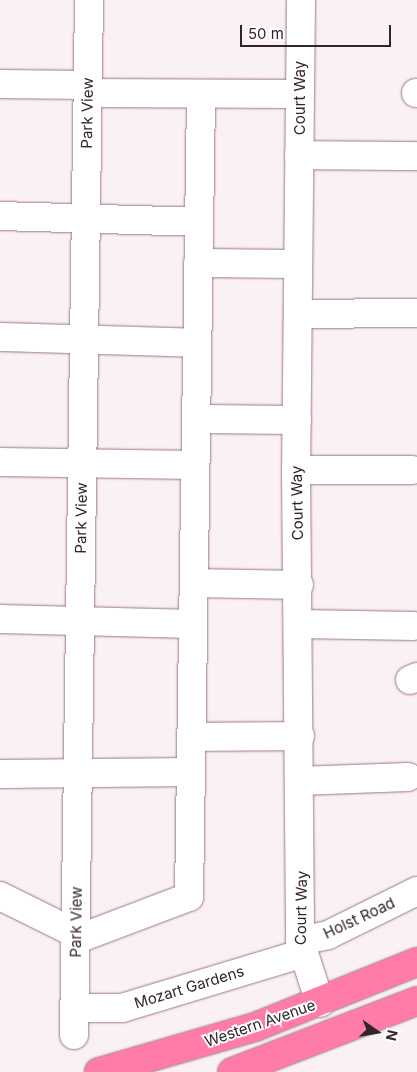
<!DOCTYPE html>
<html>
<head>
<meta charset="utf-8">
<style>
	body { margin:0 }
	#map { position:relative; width:417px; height:1072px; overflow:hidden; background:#faf1f3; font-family:Inter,sans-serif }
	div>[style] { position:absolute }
	.roads { filter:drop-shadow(0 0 1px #9c7882) drop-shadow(0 0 1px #9c7882) }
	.minor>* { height:28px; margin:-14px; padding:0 14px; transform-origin:14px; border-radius:14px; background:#fff }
	.highway>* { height:28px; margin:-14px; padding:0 14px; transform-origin:14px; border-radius:14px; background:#ff7ba9 }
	span { translate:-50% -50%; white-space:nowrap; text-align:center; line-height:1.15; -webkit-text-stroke:4px #fff; paint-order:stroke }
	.street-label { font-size:15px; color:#332428 }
	.north { position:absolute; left:352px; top:1007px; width:50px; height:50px; -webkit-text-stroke:4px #fff; paint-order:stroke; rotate:103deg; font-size:14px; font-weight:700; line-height:20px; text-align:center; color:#332428 }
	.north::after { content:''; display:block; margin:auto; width:18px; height:22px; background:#332428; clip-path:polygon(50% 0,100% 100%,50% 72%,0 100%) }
	.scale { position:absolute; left:240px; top:25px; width:151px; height:22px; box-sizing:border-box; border:2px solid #332428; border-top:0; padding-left:6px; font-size:15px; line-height:18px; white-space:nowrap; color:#332428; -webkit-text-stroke:4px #fff; paint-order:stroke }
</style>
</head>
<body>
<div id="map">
	<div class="roads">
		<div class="minor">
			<div style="left:301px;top:0;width:470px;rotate:90.6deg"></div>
			<div style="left:296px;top:470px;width:471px;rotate:89.5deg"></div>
			<div style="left:300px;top:941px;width:65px;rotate:72.1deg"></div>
			<div style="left:0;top:84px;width:87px;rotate:0.7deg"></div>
			<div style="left:87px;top:93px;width:213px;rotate:0.3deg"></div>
			<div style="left:416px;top:93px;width:1px"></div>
			<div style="left:299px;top:155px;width:118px;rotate:0.5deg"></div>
			<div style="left:0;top:216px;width:199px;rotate:1.7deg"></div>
			<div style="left:198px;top:263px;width:100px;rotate:0.6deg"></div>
			<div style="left:298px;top:314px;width:118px;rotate:-0.5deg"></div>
			<div style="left:0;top:337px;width:197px;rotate:1.7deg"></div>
			<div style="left:196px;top:419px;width:101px;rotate:0.6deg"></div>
			<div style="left:0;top:462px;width:195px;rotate:0.9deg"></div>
			<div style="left:296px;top:470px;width:116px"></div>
			<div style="left:194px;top:583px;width:105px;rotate:1.1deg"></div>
			<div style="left:0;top:619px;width:193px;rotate:1.5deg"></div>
			<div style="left:300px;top:624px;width:113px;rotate:1deg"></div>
			<div style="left:410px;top:680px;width:8px;rotate:-23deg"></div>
			<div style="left:191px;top:737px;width:109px;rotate:-0.5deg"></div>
			<div style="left:0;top:774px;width:191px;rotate:-0.6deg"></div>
			<div style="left:299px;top:781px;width:109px;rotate:-2.1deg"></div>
			<div style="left:0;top:896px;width:84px;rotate:26.3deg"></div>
			<div style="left:75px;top:940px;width:122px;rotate:-20.7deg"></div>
			<div style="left:189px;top:897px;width:802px;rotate:-89.14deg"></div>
			<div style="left:300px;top:941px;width:29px;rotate:-12deg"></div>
			<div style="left:328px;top:935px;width:99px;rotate:-26.3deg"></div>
			<div style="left:75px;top:1008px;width:47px"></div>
			<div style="left:122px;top:1008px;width:187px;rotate:-16.8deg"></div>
			<div style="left:74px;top:1035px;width:1035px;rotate:-89.17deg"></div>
		</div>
		<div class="highway">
			<div style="left:99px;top:1072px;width:162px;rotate:-16.1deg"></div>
			<div style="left:255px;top:1027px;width:175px;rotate:-21.9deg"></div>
			<div style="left:232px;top:1072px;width:198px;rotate:-21deg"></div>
		</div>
	</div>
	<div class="street-label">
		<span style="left:300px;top:98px;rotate:-90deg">Court Way</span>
		<span style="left:87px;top:113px;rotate:-89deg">Park View</span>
		<span style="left:297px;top:503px;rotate:-91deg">Court Way</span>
		<span style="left:81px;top:518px;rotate:-89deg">Park View</span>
		<span style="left:301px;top:908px;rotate:-89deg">Court Way</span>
		<span style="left:359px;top:918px;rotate:-25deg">Holst Road</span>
		<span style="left:76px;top:922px;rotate:-89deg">Park View</span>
		<span style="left:189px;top:987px;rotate:-17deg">Mozart Gardens</span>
		<span style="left:260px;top:1023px;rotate:-19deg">Western Avenue</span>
	</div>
	<div class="north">N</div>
	<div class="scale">50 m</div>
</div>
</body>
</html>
